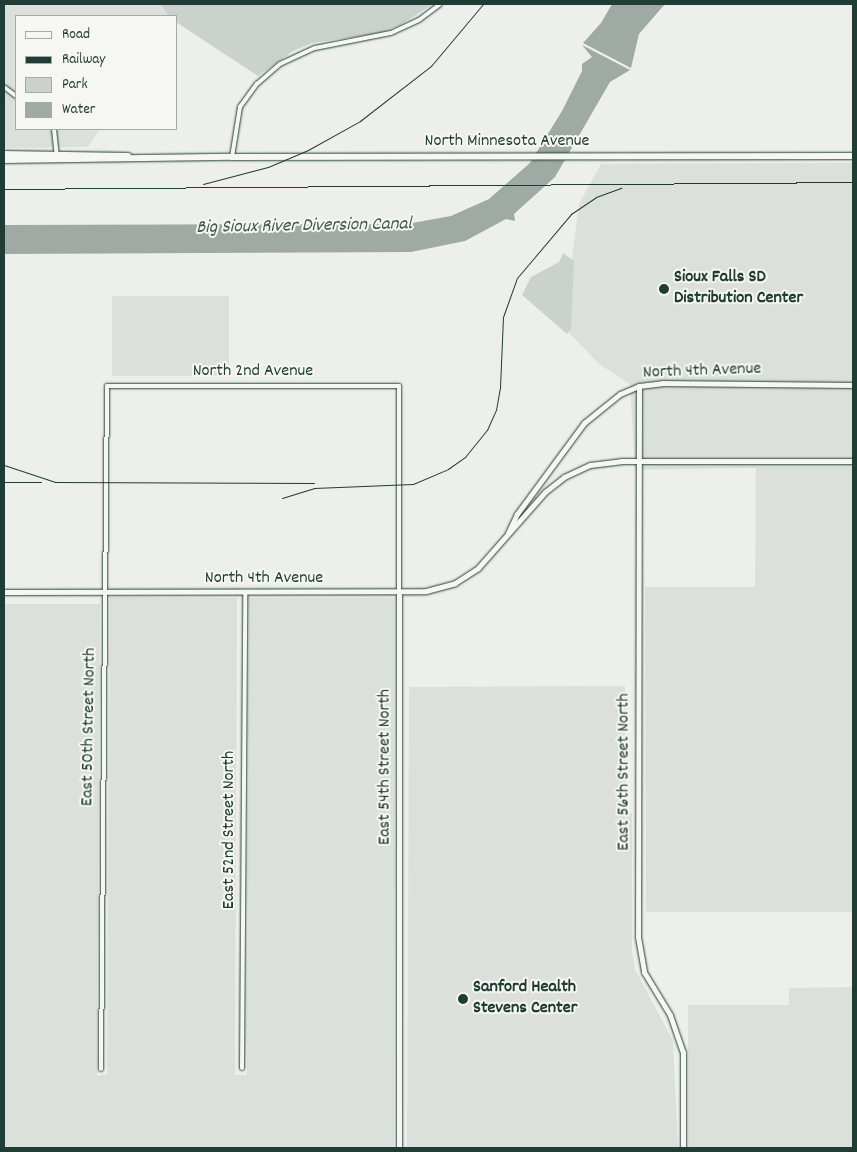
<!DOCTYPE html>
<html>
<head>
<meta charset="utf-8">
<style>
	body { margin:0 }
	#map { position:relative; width:857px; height:1152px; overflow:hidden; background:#edefea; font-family:Dekko,sans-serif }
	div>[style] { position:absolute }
	.built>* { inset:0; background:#dce0db; transform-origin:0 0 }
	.green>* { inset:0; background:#cbd2cc }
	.water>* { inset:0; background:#9faaa4 }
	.roads { filter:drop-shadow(0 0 1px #1f3d34) drop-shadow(0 0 1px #1f3d34) }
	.minor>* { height:4px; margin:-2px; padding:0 2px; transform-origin:2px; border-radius:2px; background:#f6f6f2 }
	.tertiary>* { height:5px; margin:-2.5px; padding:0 2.5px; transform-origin:2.5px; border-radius:2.5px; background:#f6f6f2 }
	.secondary>* { height:5.5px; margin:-2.75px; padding:0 2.75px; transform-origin:2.75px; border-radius:2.75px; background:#f6f6f2 }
	.rail>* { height:1px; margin:-0.5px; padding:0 0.5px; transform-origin:0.5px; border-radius:0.5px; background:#1f3d34 }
	.dots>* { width:14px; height:14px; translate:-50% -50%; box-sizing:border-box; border:2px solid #f6f6f2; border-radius:50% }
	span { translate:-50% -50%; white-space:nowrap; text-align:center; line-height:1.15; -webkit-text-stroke:4px #f6f6f2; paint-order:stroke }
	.street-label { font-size:18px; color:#1f3d34 }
	.poi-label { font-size:18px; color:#1f3d34; font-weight:700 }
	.left { translate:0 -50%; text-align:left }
	.water-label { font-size:19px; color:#3f5850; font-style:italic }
	.frame { position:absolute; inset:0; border:5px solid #1f3d34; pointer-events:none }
	.legend { position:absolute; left:15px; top:15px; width:162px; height:115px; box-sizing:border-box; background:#f6f6f2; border:1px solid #a0aca6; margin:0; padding:6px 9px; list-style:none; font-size:15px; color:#1f3d34 }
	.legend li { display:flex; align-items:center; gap:10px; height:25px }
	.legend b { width:25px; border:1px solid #a0aca6 }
</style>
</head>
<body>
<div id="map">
	<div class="built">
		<div style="clip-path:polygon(4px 4px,188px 4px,176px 16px,16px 16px,16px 129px,100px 129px,88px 147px,4px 148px)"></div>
		<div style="clip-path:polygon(853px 163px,853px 912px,646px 912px,645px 587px,755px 587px,756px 468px,635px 470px,630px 384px,599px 364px,569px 333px,572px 257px,579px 204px,601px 164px)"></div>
		<div style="left:229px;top:296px;width:80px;height:117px;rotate:90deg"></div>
		<div style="clip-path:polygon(110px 597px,237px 598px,235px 1075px,247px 1075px,249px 598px,396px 598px,394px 1148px,4px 1148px,4px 604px,100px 604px,97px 1076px,107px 1074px)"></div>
		<div style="clip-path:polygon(625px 686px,626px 812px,632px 813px,632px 953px,635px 969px,673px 1041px,678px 1148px,407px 1148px,409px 687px)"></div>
		<div style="clip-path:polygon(853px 987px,853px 1148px,688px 1148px,688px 1005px,789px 1005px,789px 988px)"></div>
	</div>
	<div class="green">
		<div style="clip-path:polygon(161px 4px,433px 4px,400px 25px,381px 33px,312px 43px,293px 51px,258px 76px,176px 22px,176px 16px,168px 16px)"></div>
		<div style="clip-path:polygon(563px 253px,574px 261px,571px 329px,567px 334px,522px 295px,531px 277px,559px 262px)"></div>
	</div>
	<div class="water">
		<div style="clip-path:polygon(612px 4px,665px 4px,639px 34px,631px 68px,583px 43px,601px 23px)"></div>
		<div style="clip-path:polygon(582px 45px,630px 70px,610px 82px,555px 177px,514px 214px,515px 221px,506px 219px,465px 241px,411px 252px,4px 254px,4px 225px,407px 224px,451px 216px,489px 199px,530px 163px,562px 111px,582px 71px,582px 64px,592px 57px)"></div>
	</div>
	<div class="roads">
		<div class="minor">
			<div style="left:4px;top:87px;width:15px;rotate:37deg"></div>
			<div style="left:54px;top:129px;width:27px;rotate:84deg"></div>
			<div style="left:232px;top:157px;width:51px;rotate:-80.9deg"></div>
			<div style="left:240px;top:107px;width:29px;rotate:-54deg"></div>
			<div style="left:257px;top:84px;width:30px;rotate:-41deg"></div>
			<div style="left:280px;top:64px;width:38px;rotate:-25deg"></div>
			<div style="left:315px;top:48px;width:77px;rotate:-11.2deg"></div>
			<div style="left:391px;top:33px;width:31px;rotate:-25deg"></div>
			<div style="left:419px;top:20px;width:26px;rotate:-37deg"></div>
			<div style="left:242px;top:1068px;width:476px;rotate:-89.6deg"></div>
			<div style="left:101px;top:1069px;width:683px;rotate:-89.5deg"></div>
			<div style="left:107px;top:386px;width:292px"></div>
			<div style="left:399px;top:386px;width:206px;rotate:90deg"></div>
		</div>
		<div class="tertiary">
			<div style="left:639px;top:386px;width:551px;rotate:90.1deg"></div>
			<div style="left:638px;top:937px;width:36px;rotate:80deg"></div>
			<div style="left:644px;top:972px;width:50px;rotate:58.8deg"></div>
			<div style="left:670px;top:1015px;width:39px;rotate:71deg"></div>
			<div style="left:683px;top:1052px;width:96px;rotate:90deg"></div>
			<div style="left:508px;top:533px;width:21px;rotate:-65deg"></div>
			<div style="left:517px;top:514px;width:113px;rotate:-53.6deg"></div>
			<div style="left:584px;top:423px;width:46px;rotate:-38.9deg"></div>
			<div style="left:620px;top:394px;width:21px;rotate:-23deg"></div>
			<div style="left:639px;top:386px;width:23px;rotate:-7deg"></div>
			<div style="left:662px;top:383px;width:191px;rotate:0.6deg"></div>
			<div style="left:4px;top:592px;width:422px;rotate:-0.1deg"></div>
			<div style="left:426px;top:591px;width:30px;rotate:-15deg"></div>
			<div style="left:455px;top:583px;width:27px;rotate:-33deg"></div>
			<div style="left:478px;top:568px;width:101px;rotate:-48.6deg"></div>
			<div style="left:545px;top:492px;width:24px;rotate:-38deg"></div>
			<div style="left:564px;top:477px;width:29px;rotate:-25deg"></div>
			<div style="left:590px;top:465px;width:31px;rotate:-7deg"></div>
			<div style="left:621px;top:461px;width:232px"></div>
			<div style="left:399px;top:1148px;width:555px;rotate:-90deg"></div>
		</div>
		<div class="secondary">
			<div style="left:4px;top:154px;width:124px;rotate:0.9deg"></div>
			<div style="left:4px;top:160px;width:228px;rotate:-0.8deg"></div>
			<div style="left:232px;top:157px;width:621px;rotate:-0.09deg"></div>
		</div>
	</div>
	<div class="rail">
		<div style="left:203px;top:184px;width:67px;rotate:-14.7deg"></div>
		<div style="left:268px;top:167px;width:43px;rotate:-23deg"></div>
		<div style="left:308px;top:150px;width:60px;rotate:-29.1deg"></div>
		<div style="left:360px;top:121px;width:90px;rotate:-37.8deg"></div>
		<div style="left:431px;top:66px;width:81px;rotate:-50deg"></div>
		<div style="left:4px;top:189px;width:849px;rotate:-0.47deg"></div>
		<div style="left:4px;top:465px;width:54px;rotate:18.4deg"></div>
		<div style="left:55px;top:482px;width:259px;rotate:0.2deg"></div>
		<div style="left:4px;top:482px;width:37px"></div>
		<div style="left:282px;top:498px;width:34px;rotate:-17deg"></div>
		<div style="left:314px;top:488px;width:99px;rotate:-2.3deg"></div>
		<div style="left:413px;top:484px;width:38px;rotate:-23deg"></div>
		<div style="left:448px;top:469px;width:21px;rotate:-35deg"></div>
		<div style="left:465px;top:457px;width:35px;rotate:-51deg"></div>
		<div style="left:487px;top:430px;width:22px;rotate:-66deg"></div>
		<div style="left:496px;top:410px;width:22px;rotate:-80deg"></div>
		<div style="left:500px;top:388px;width:71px;rotate:-87.6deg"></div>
		<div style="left:503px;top:317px;width:41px;rotate:-70.3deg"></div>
		<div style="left:517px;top:278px;width:84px;rotate:-49.8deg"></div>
		<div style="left:571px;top:214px;width:30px;rotate:-34deg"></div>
		<div style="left:596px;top:197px;width:27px;rotate:-20deg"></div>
	</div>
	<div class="dots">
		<div style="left:664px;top:289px;background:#1f3d34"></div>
		<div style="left:463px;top:999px;background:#1f3d34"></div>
	</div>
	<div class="street-label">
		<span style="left:507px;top:142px">North Minnesota Avenue</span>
		<span style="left:253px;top:372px">North 2nd Avenue</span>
		<span style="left:702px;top:372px;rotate:-2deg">North 4th Avenue</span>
		<span style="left:264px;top:579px">North 4th Avenue</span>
		<span style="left:90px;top:727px;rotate:-89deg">East 50th Street North</span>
		<span style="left:386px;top:767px;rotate:-90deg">East 54th Street North</span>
		<span style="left:625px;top:772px;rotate:-90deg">East 56th Street North</span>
		<span style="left:230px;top:830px;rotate:-90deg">East 52nd Street North</span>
	</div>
	<div class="poi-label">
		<span class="left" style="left:674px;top:289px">Sioux Falls SD<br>Distribution Center</span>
		<span class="left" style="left:473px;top:999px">Sanford Health<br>Stevens Center</span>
	</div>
	<div class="water-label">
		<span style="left:304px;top:227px;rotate:-1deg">Big Sioux River Diversion Canal</span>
	</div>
	<div class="frame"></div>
	<ul class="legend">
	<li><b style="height:6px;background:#f6f6f2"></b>Road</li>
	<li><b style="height:6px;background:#1f3d34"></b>Railway</li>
	<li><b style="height:14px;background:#cbd2cc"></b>Park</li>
	<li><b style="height:14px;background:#9faaa4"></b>Water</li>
	</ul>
</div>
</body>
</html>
